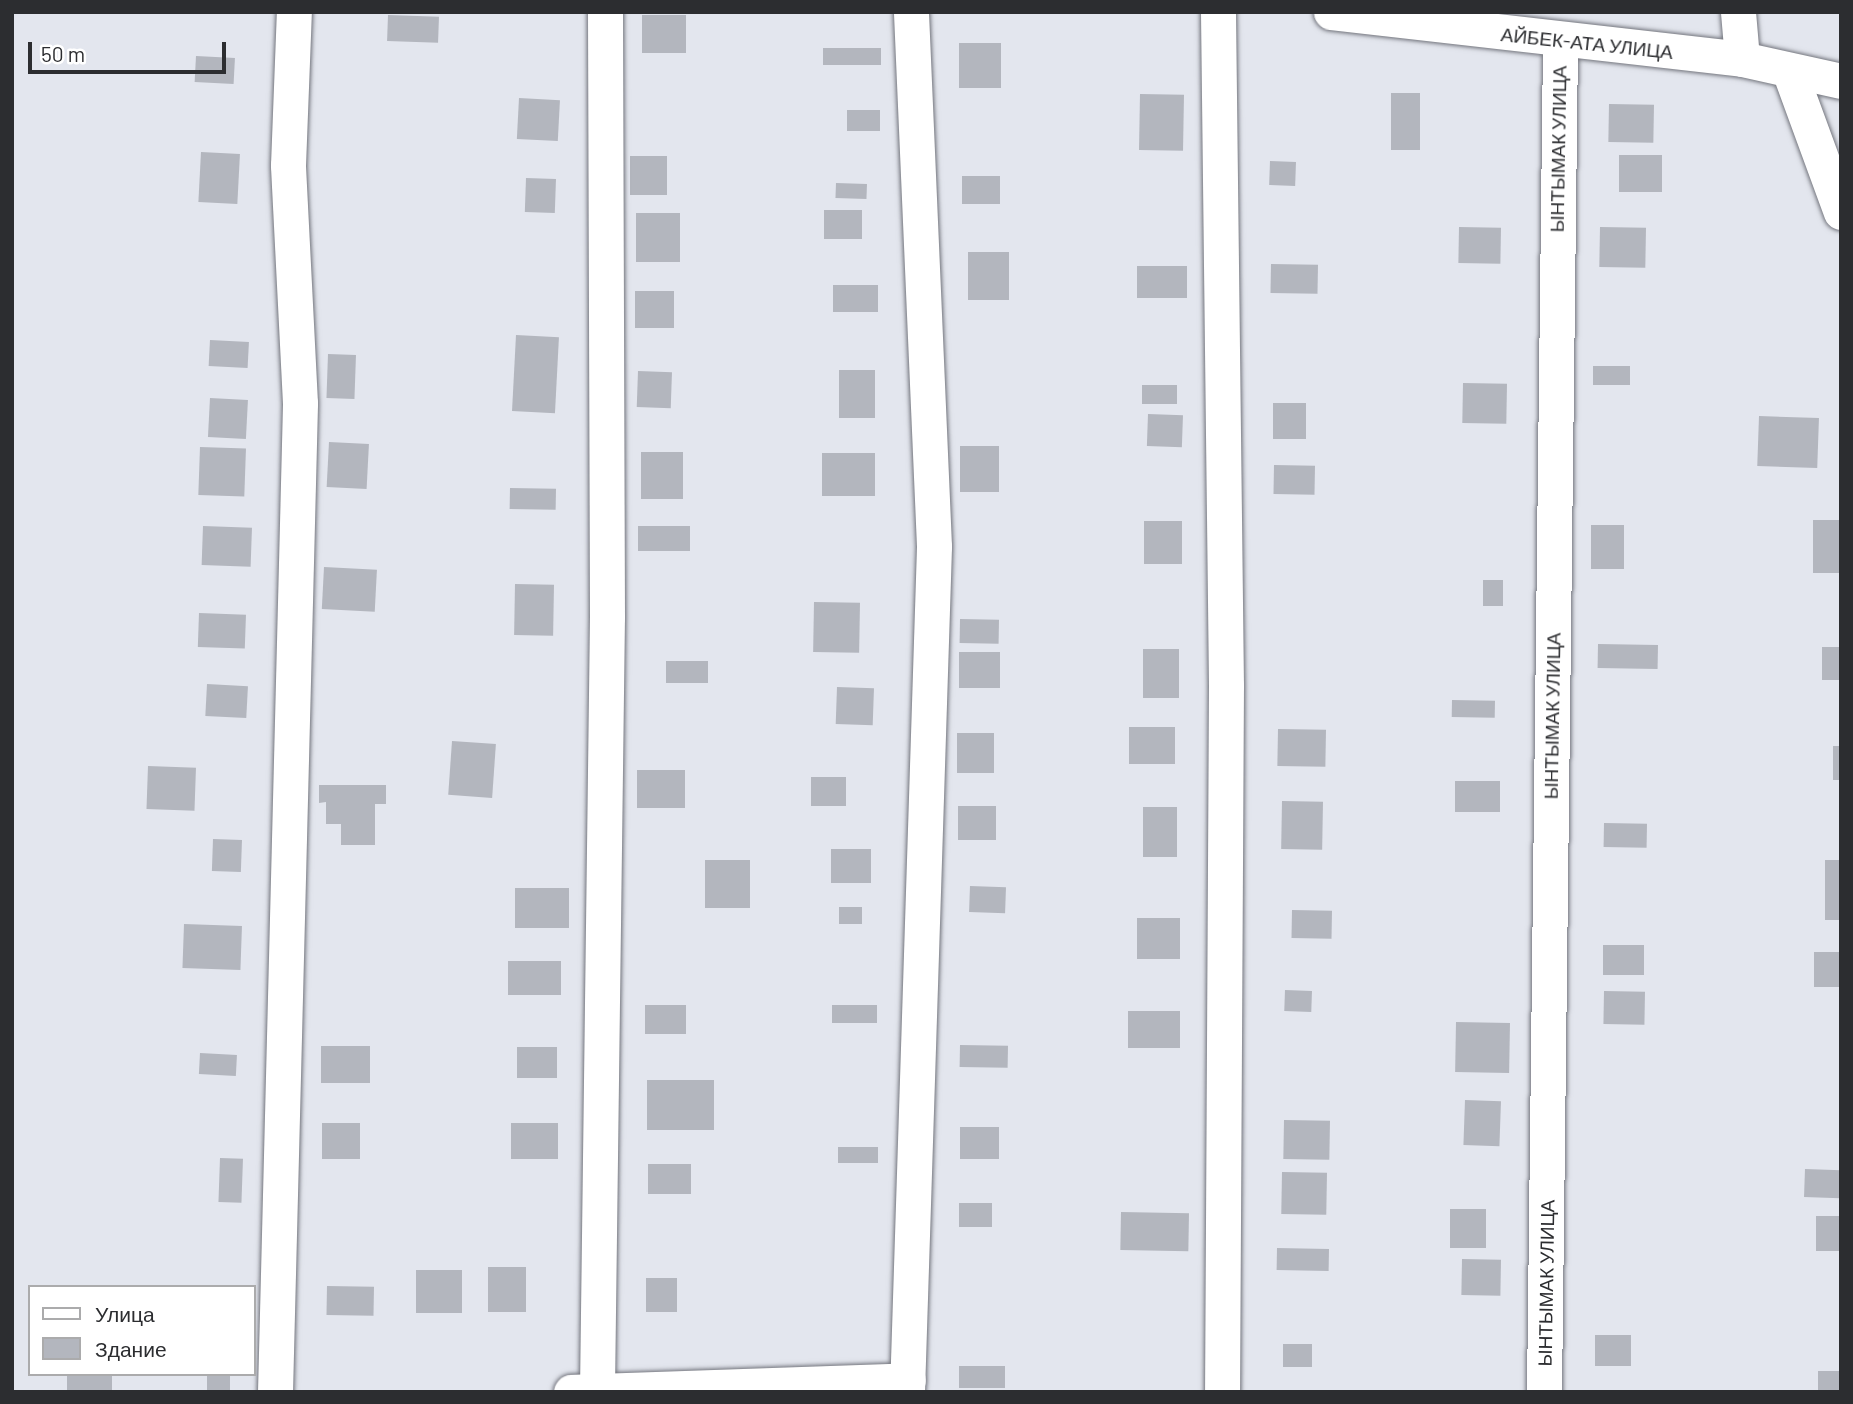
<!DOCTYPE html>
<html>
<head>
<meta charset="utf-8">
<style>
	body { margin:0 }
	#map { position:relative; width:1853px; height:1404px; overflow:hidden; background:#e3e6ee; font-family:Barlow,sans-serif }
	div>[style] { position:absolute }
	.building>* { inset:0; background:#b3b6be; transform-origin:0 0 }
	.roads { filter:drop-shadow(0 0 2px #74767e) drop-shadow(0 0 2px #74767e) }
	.minor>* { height:35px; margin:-17.5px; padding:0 17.5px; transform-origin:17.5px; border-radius:17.5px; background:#fff }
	span { translate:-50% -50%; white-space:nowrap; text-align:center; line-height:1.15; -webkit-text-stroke:5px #fff; paint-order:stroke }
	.street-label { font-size:19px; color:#2c2d30 }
	.frame { position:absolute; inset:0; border:14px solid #2c2d30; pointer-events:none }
	.legend { position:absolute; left:28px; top:1285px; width:228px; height:91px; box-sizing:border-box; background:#fff; border:2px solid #ababac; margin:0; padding:9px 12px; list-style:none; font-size:21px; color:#2c2d30 }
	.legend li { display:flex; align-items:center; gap:14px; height:35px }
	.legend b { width:35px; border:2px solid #ababac }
	.scale { position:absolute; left:28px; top:42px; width:198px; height:32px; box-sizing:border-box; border:4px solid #2c2d30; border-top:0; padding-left:9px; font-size:21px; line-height:24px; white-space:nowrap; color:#2c2d30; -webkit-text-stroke:5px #fff; paint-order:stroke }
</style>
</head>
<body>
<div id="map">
	<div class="building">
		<div style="left:388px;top:15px;width:51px;height:26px;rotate:2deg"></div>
		<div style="left:642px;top:15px;width:44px;height:38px"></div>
		<div style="left:959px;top:43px;width:42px;height:45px"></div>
		<div style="left:823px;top:48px;width:58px;height:17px"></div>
		<div style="left:196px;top:56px;width:39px;height:26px;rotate:3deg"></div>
		<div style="left:1391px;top:93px;width:29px;height:57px"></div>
		<div style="left:1140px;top:94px;width:44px;height:56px;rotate:1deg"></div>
		<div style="left:519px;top:98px;width:41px;height:41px;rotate:3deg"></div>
		<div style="left:1609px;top:104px;width:45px;height:38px;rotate:1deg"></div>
		<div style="left:847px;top:110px;width:33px;height:21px"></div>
		<div style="left:201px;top:152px;width:39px;height:50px;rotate:3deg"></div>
		<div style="left:1619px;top:155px;width:43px;height:37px"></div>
		<div style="left:630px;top:156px;width:37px;height:39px"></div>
		<div style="left:1270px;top:161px;width:26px;height:24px;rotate:2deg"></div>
		<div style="left:962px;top:176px;width:38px;height:28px"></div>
		<div style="left:526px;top:178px;width:30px;height:34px;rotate:2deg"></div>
		<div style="left:836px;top:183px;width:31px;height:15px;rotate:2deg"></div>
		<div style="left:824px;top:210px;width:38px;height:29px"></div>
		<div style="left:636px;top:213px;width:44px;height:49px"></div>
		<div style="left:1459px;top:227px;width:42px;height:36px;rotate:1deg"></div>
		<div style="left:1600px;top:227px;width:46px;height:40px;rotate:1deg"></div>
		<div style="left:968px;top:252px;width:41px;height:48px"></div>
		<div style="left:1271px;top:264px;width:47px;height:29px;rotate:1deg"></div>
		<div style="left:1137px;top:266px;width:50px;height:32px"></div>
		<div style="left:833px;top:285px;width:45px;height:27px"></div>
		<div style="left:635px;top:291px;width:39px;height:37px"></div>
		<div style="left:516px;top:335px;width:43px;height:76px;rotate:3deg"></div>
		<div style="left:210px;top:340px;width:39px;height:26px;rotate:3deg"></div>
		<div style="left:328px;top:354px;width:28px;height:44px;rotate:2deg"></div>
		<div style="left:1593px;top:366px;width:37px;height:19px"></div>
		<div style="left:839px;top:370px;width:36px;height:48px"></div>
		<div style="left:638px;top:371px;width:34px;height:36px;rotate:2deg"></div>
		<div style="left:1463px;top:383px;width:44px;height:40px;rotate:1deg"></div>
		<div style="left:1142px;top:385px;width:35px;height:19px"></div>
		<div style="left:210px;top:398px;width:38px;height:39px;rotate:3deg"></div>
		<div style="left:1273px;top:403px;width:33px;height:36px"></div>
		<div style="left:1148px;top:414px;width:35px;height:32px;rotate:2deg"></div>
		<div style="left:1759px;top:416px;width:60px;height:50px;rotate:2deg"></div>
		<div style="left:329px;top:442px;width:40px;height:45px;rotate:3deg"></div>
		<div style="left:960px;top:446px;width:39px;height:46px"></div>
		<div style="left:200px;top:447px;width:46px;height:48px;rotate:2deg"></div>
		<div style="left:641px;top:452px;width:42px;height:47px"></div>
		<div style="left:822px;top:453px;width:53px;height:43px"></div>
		<div style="left:1274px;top:465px;width:41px;height:29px;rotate:1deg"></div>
		<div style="left:510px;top:488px;width:46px;height:21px;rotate:1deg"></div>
		<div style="left:1813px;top:520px;width:28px;height:53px"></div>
		<div style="left:1144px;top:521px;width:38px;height:43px"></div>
		<div style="left:1591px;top:525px;width:33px;height:44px"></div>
		<div style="left:203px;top:526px;width:49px;height:39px;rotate:2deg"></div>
		<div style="left:638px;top:526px;width:52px;height:25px"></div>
		<div style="left:324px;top:567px;width:53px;height:42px;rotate:3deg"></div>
		<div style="left:1483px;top:580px;width:20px;height:26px"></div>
		<div style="left:515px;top:584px;width:39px;height:51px;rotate:1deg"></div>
		<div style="left:814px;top:602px;width:46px;height:50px;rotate:1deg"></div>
		<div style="left:199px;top:613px;width:47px;height:34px;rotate:2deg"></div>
		<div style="left:960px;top:619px;width:39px;height:24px;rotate:1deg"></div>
		<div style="left:1598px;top:644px;width:60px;height:24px;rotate:1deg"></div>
		<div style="left:1822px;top:647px;width:19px;height:33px"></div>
		<div style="left:1143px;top:649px;width:36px;height:49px"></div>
		<div style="left:959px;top:652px;width:41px;height:36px"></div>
		<div style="left:666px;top:661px;width:42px;height:22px"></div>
		<div style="left:207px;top:684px;width:41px;height:32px;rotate:3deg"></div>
		<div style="left:837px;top:687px;width:37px;height:37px;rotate:2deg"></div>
		<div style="left:1452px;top:700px;width:43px;height:17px;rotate:1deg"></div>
		<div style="left:1129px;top:727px;width:46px;height:37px"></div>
		<div style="left:1278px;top:729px;width:48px;height:37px;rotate:1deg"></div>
		<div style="left:957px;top:733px;width:37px;height:40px"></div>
		<div style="left:452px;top:741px;width:44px;height:54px;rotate:4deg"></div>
		<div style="left:1833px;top:746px;width:8px;height:34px"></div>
		<div style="left:148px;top:766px;width:48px;height:43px;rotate:2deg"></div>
		<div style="left:637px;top:770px;width:48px;height:38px"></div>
		<div style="left:811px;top:777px;width:35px;height:29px"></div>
		<div style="left:1455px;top:781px;width:45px;height:31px"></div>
		<div style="clip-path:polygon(319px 785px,386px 785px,386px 804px,375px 804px,375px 845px,341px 845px,341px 824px,326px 824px,326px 802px,319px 803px)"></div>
		<div style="left:1282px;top:801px;width:41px;height:48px;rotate:1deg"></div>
		<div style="left:958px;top:806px;width:38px;height:34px"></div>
		<div style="left:1143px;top:807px;width:34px;height:50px"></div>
		<div style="left:1604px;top:823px;width:43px;height:24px;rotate:1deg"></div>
		<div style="left:213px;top:839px;width:29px;height:32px;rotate:2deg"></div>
		<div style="left:831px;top:849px;width:40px;height:34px"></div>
		<div style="left:705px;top:860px;width:45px;height:48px"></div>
		<div style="left:1825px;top:860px;width:16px;height:60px"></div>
		<div style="left:970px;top:886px;width:36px;height:26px;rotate:2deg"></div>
		<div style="left:515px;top:888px;width:54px;height:40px"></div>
		<div style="left:839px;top:907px;width:23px;height:17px"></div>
		<div style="left:1292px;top:910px;width:40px;height:28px;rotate:1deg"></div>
		<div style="left:1137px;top:918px;width:43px;height:41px"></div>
		<div style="left:184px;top:924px;width:58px;height:44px;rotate:2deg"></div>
		<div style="left:1603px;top:945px;width:41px;height:30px"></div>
		<div style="left:1814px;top:952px;width:27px;height:35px"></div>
		<div style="left:508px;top:961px;width:53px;height:34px"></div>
		<div style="left:1285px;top:990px;width:27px;height:21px;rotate:2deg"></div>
		<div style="left:1604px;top:991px;width:41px;height:33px;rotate:1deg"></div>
		<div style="left:645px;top:1005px;width:41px;height:29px"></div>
		<div style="left:832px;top:1005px;width:45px;height:18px"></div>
		<div style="left:1128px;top:1011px;width:52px;height:37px"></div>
		<div style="left:1456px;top:1022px;width:54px;height:50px;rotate:1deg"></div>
		<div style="left:960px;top:1045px;width:48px;height:22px;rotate:1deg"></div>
		<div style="left:321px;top:1046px;width:49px;height:37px"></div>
		<div style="left:517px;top:1047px;width:40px;height:31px"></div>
		<div style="left:200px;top:1053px;width:37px;height:21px;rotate:3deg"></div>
		<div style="left:647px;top:1080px;width:67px;height:50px"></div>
		<div style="left:1465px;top:1100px;width:36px;height:45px;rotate:2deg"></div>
		<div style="left:1284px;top:1120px;width:46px;height:39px;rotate:1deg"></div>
		<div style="left:360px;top:1123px;width:36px;height:38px;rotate:90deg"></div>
		<div style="left:511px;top:1123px;width:47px;height:36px"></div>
		<div style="left:960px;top:1127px;width:39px;height:32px"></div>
		<div style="left:838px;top:1147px;width:40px;height:16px"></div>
		<div style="left:220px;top:1158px;width:23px;height:44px;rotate:2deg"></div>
		<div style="left:648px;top:1164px;width:43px;height:30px"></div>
		<div style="left:1805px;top:1169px;width:36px;height:28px;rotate:2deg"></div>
		<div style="left:1282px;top:1172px;width:45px;height:42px;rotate:1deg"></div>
		<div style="left:959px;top:1203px;width:33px;height:24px"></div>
		<div style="left:1450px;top:1209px;width:36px;height:39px"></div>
		<div style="left:1121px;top:1212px;width:68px;height:38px;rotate:1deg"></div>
		<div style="left:1816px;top:1216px;width:25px;height:35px"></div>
		<div style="left:1277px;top:1248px;width:52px;height:22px;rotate:1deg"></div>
		<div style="left:1462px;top:1259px;width:39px;height:36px;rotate:1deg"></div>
		<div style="left:488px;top:1267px;width:38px;height:45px"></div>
		<div style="left:416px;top:1270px;width:46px;height:43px"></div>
		<div style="left:646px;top:1278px;width:31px;height:34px"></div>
		<div style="left:327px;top:1286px;width:47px;height:29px;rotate:1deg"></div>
		<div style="left:1595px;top:1335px;width:36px;height:31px"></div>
		<div style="left:1283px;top:1344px;width:29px;height:23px"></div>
		<div style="left:959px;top:1366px;width:46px;height:22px"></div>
		<div style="left:1818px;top:1371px;width:23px;height:21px"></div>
		<div style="left:67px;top:1374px;width:45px;height:18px"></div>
		<div style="left:207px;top:1374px;width:23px;height:18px"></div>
	</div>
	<div class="roads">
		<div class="minor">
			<div style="left:1218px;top:12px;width:673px;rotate:89.32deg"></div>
			<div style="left:1226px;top:685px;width:707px;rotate:90.32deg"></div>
			<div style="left:1331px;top:12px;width:414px;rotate:6.5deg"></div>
			<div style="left:1742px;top:59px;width:101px;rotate:12.5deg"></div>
			<div style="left:1738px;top:12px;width:47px;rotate:85.1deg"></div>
			<div style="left:1790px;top:73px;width:148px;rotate:69.9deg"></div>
			<div style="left:597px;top:1390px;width:773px;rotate:-89.26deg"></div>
			<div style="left:607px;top:617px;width:605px;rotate:-90.19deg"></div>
			<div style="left:275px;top:1392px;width:989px;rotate:-88.55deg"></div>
			<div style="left:300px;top:403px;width:238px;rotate:-92.9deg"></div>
			<div style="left:288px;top:165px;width:153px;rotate:-87.8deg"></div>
			<div style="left:571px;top:1392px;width:337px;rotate:-2deg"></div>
			<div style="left:907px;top:1392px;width:846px;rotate:-88.17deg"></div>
			<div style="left:934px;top:546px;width:534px;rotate:-92.47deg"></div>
			<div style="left:1544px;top:1392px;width:1351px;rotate:-89.32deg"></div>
		</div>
	</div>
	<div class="street-label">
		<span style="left:1587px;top:43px;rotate:6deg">АЙБЕК-АТА УЛИЦА</span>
		<span style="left:1558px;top:149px;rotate:-89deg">ЫНТЫМАК УЛИЦА</span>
		<span style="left:1552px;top:716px;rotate:-89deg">ЫНТЫМАК УЛИЦА</span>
		<span style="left:1546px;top:1283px;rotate:-89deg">ЫНТЫМАК УЛИЦА</span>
	</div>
	<div class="frame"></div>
	<ul class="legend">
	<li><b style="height:9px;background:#fff"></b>Улица</li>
	<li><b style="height:19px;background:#b3b6be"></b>Здание</li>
	</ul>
	<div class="scale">50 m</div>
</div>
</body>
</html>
